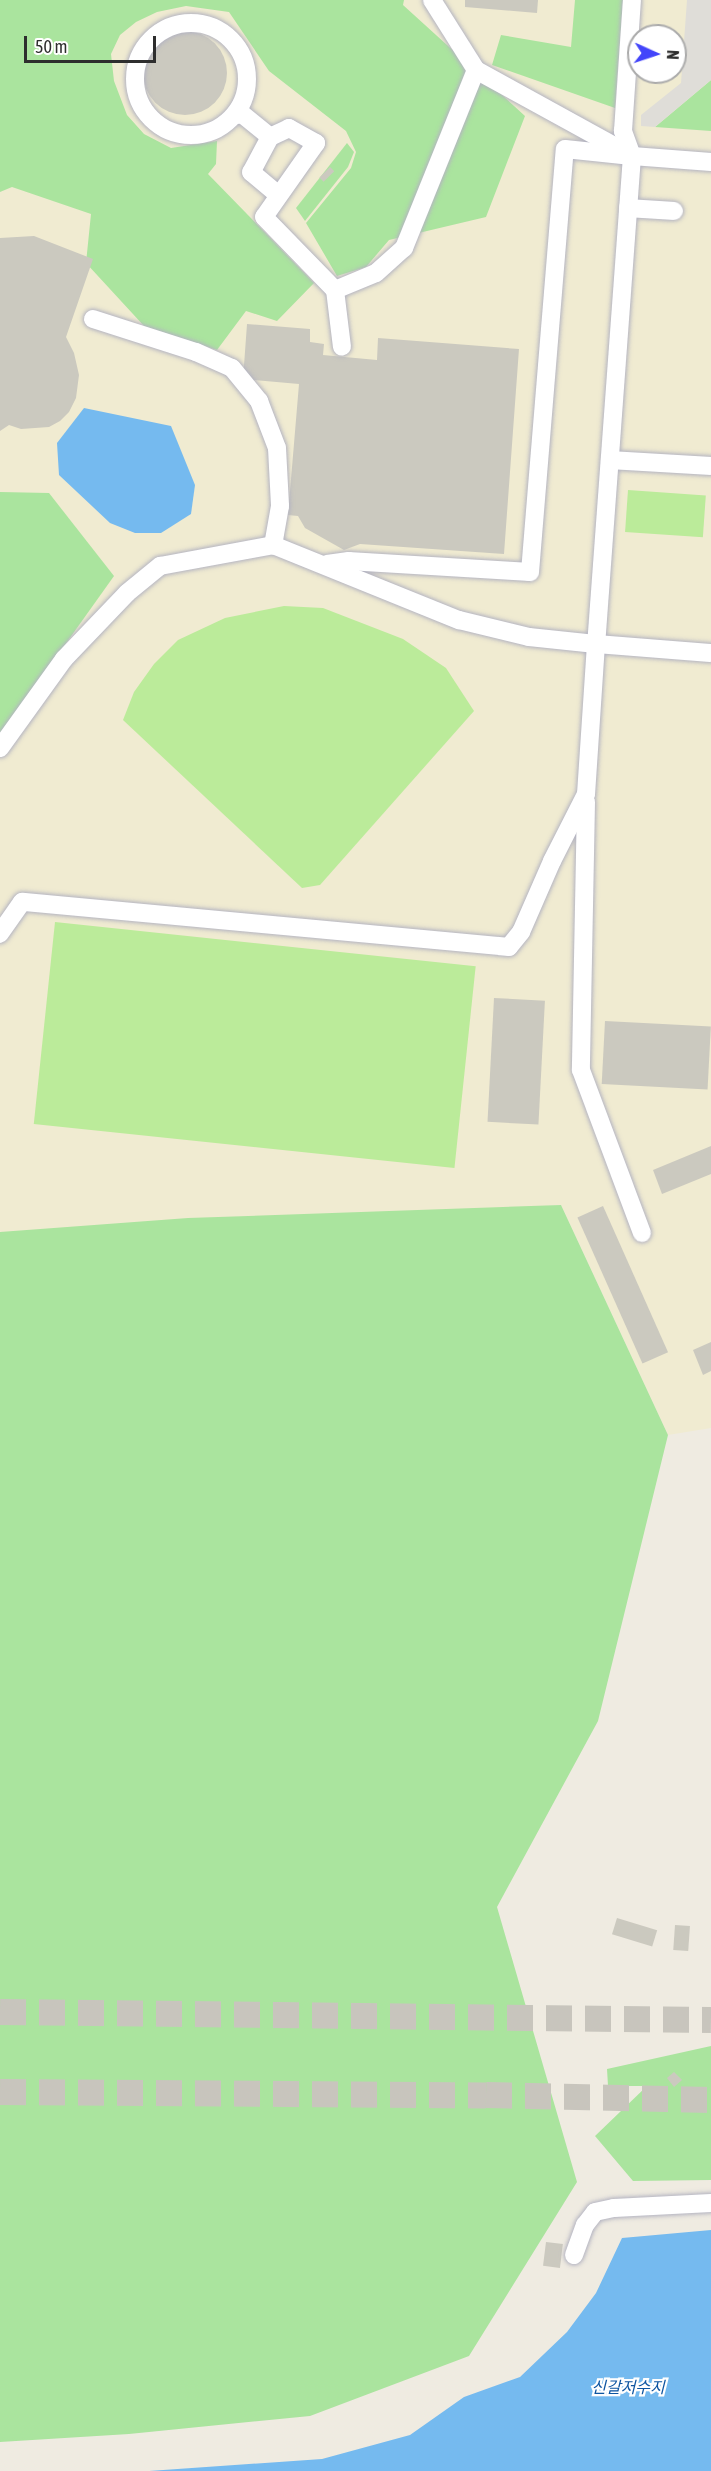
<!DOCTYPE html>
<html>
<head>
<meta charset="utf-8">
<style>
	body { margin:0 }
	#map { position:relative; width:711px; height:2471px; overflow:hidden; background:#efebe1; font-family:"Asap Condensed","Noto Sans KR",sans-serif }
	div>[style] { position:absolute }
	.education>* { inset:0; background:#f0ebd1 }
	.green>* { inset:0; background:#aae49e }
	.pitch>* { inset:0; background:#bbeb9a; transform-origin:0 0 }
	.plaza>* { inset:0; background:#dfddd8 }
	.water>* { inset:0; background:#75baef }
	.building>* { inset:0; background:#cbc9bf; transform-origin:0 0 }
	.round { border-radius:50% }
	.highway-tunnel>* { height:26px; margin-top:-13px; transform-origin:0; background:repeating-linear-gradient(90deg,#c8c5bd 0 26px,transparent 0 39px) }
	.roads { filter:drop-shadow(0 0 2px #b4b4c1) drop-shadow(0 0 2px #b4b4c1) }
	.minor>* { height:18px; margin:-9px; padding:0 9px; transform-origin:9px; border-radius:9px; background:#fff }
	.minor>.ring { margin:-9px; padding:0; box-sizing:content-box; background:none; border:18px solid #fff; border-radius:50% }
	span { translate:-50% -50%; white-space:nowrap; text-align:center; line-height:1.15; -webkit-text-stroke:4.5px #fff; paint-order:stroke }
	.water-label { font-size:16px; color:#0e55a1; font-style:italic }
	.north { position:absolute; left:627px; top:24px; width:60px; height:60px; box-sizing:border-box; background:#fff; border:2px solid #ababab; border-radius:50%; rotate:93deg; font-size:16px; font-weight:700; line-height:24px; text-align:center; color:#2e2e2e }
	.north::after { content:''; display:block; margin:auto; width:21px; height:27px; background:#4345fa; clip-path:polygon(50% 0,100% 100%,50% 72%,0 100%) }
	.scale { position:absolute; left:24px; top:36px; width:132px; height:27px; box-sizing:border-box; border:3px solid #2e2e2e; border-top:0; padding-left:8px; font-size:18px; line-height:21px; white-space:nowrap; color:#2e2e2e; -webkit-text-stroke:4px #fff; paint-order:stroke }
</style>
</head>
<body>
<div id="map">
	<div class="education">
		<div style="clip-path:polygon(evenodd,26px 0,711px 0,711px 1428px,668px 1435px,561px 1205px,0 1243px,0 52px,26px 0,639px 36px,675px 36px,675px 72px,639px 72px,639px 36px)"></div>
	</div>
	<div class="green">
		<div style="clip-path:polygon(0 0,404px 0,403px 5px,525px 116px,486px 217px,389px 240px,366px 267px,337px 276px,306px 223px,351px 168px,356px 152px,346px 131px,269px 71px,229px 12px,186px 6px,157px 12px,136px 22px,120px 35px,111px 54px,114px 81px,127px 115px,144px 134px,171px 148px,217px 141px,216px 164px,208px 174px,314px 283px,277px 321px,246px 311px,217px 350px,144px 326px,86px 263px,91px 214px,12px 187px,0 192px)"></div>
		<div style="clip-path:polygon(575px 0,623px 0,615px 108px,492px 65px,501px 35px,571px 47px)"></div>
		<div style="clip-path:polygon(711px 80px,711px 131px,655px 127px)"></div>
		<div style="clip-path:polygon(347px 143px,354px 152px,348px 167px,305px 221px,296px 208px)"></div>
		<div style="clip-path:polygon(0 492px,49px 493px,114px 576px,0 736px)"></div>
		<div style="clip-path:polygon(561px 1205px,668px 1435px,598px 1721px,497px 1907px,577px 2182px,469px 2356px,310px 2416px,129px 2434px,0 2442px,0 1232px,188px 1218px)"></div>
		<div style="clip-path:polygon(711px 2046px,711px 2180px,633px 2181px,595px 2136px,647px 2086px,608px 2086px,607px 2069px)"></div>
	</div>
	<div class="pitch">
		<div style="left:628px;top:490px;width:78px;height:42px;rotate:4deg"></div>
		<div style="clip-path:polygon(284px 606px,323px 608px,403px 639px,446px 668px,474px 711px,320px 885px,302px 888px,123px 720px,134px 692px,154px 664px,178px 640px,225px 618px)"></div>
		<div style="left:55px;top:922px;width:423px;height:203px;rotate:6deg"></div>
	</div>
	<div class="plaza">
		<div style="clip-path:polygon(687px 0,711px 0,711px 80px,655px 127px,641px 126px,641px 115px,681px 83px)"></div>
	</div>
	<div class="water">
		<div style="clip-path:polygon(84px 408px,171px 426px,195px 485px,191px 514px,161px 533px,135px 533px,110px 523px,59px 475px,57px 443px)"></div>
		<div style="clip-path:polygon(711px 2230px,711px 2471px,149px 2471px,322px 2459px,410px 2435px,464px 2397px,520px 2377px,567px 2332px,596px 2293px,622px 2238px)"></div>
	</div>
	<div class="building">
		<div style="clip-path:polygon(465px 0,538px 0,537px 13px,465px 7px)"></div>
		<div class="round" style="left:143px;top:31px;width:84px;height:84px"></div>
		<div style="left:330px;top:167px;width:6px;height:15px;rotate:45deg"></div>
		<div style="clip-path:polygon(34px 236px,93px 259px,66px 337px,74px 353px,79px 375px,76px 398px,69px 412px,60px 421px,49px 427px,21px 429px,9px 425px,0 431px,0 238px)"></div>
		<div style="clip-path:polygon(247px 324px,310px 329px,310px 342px,324px 344px,323px 355px,377px 360px,378px 338px,519px 349px,504px 554px,360px 544px,344px 550px,305px 528px,298px 516px,288px 515px,299px 384px,243px 379px)"></div>
		<div style="left:494px;top:998px;width:51px;height:124px;rotate:3deg"></div>
		<div style="left:605px;top:1021px;width:106px;height:63px;rotate:3deg"></div>
		<div style="clip-path:polygon(711px 1146px,711px 1174px,662px 1194px,653px 1170px)"></div>
		<div style="left:603px;top:1206px;width:160px;height:28px;rotate:66deg"></div>
		<div style="clip-path:polygon(711px 1342px,711px 1371px,703px 1375px,693px 1350px)"></div>
		<div style="left:617px;top:1918px;width:42px;height:17px;rotate:17deg"></div>
		<div style="left:675px;top:1925px;width:15px;height:25px;rotate:4deg"></div>
		<div style="clip-path:polygon(674px 2072px,682px 2080px,674px 2087px,667px 2078px)"></div>
		<div style="left:546px;top:2242px;width:17px;height:24px;rotate:7deg"></div>
	</div>
	<div class="highway-tunnel">
		<div style="left:0;top:2012px;width:711px;rotate:0.64deg"></div>
		<div style="left:0;top:2092px;width:486px;rotate:0.4deg"></div>
		<div style="left:486px;top:2095px;width:225px;rotate:1.3deg"></div>
	</div>
	<div class="roads">
		<div class="minor">
			<div style="left:432px;top:0;width:83px;rotate:57.8deg"></div>
			<div style="left:476px;top:70px;width:170px;rotate:28.8deg"></div>
			<div class="ring" style="left:135px;top:23px;width:94px;height:94px"></div>
			<div style="left:236px;top:115px;width:6px;rotate:-9deg"></div>
			<div style="left:242px;top:114px;width:36px;rotate:39deg"></div>
			<div style="left:270px;top:137px;width:21px;rotate:-25deg"></div>
			<div style="left:289px;top:128px;width:31px;rotate:29deg"></div>
			<div style="left:316px;top:143px;width:90px;rotate:125.1deg"></div>
			<div style="left:264px;top:217px;width:102px;rotate:45.8deg"></div>
			<div style="left:335px;top:290px;width:44px;rotate:-22.5deg"></div>
			<div style="left:376px;top:273px;width:38px;rotate:-42deg"></div>
			<div style="left:404px;top:248px;width:192px;rotate:-68deg"></div>
			<div style="left:270px;top:137px;width:40px;rotate:118deg"></div>
			<div style="left:251px;top:172px;width:35px;rotate:40deg"></div>
			<div style="left:711px;top:162px;width:79px;rotate:-175.7deg"></div>
			<div style="left:632px;top:156px;width:489px;rotate:94.2deg"></div>
			<div style="left:596px;top:644px;width:115px;rotate:4.5deg"></div>
			<div style="left:628px;top:208px;width:46px;rotate:3.7deg"></div>
			<div style="left:335px;top:290px;width:57px;rotate:83deg"></div>
			<div style="left:93px;top:319px;width:108px;rotate:17.8deg"></div>
			<div style="left:196px;top:352px;width:39px;rotate:24deg"></div>
			<div style="left:232px;top:368px;width:43px;rotate:50.7deg"></div>
			<div style="left:259px;top:401px;width:50px;rotate:69deg"></div>
			<div style="left:277px;top:448px;width:58px;rotate:87deg"></div>
			<div style="left:280px;top:506px;width:40px;rotate:100deg"></div>
			<div style="left:610px;top:460px;width:101px;rotate:3.4deg"></div>
			<div style="left:327px;top:564px;width:22px;rotate:-8deg"></div>
			<div style="left:349px;top:561px;width:181px;rotate:3.5deg"></div>
			<div style="left:530px;top:572px;width:424px;rotate:-85.3deg"></div>
			<div style="left:565px;top:149px;width:67px;rotate:6deg"></div>
			<div style="left:632px;top:156px;width:27px;rotate:-110deg"></div>
			<div style="left:623px;top:131px;width:131px;rotate:-86.1deg"></div>
			<div style="left:0;top:748px;width:110px;rotate:-54.3deg"></div>
			<div style="left:64px;top:659px;width:91px;rotate:-46.3deg"></div>
			<div style="left:127px;top:593px;width:43px;rotate:-39.3deg"></div>
			<div style="left:160px;top:566px;width:115px;rotate:-10.5deg"></div>
			<div style="left:273px;top:545px;width:201px;rotate:22deg"></div>
			<div style="left:459px;top:620px;width:72px;rotate:13.7deg"></div>
			<div style="left:529px;top:637px;width:67px;rotate:6deg"></div>
			<div style="left:596px;top:644px;width:150px;rotate:93.8deg"></div>
			<div style="left:586px;top:794px;width:75px;rotate:116.9deg"></div>
			<div style="left:552px;top:861px;width:77px;rotate:113.6deg"></div>
			<div style="left:521px;top:932px;width:19px;rotate:129deg"></div>
			<div style="left:509px;top:947px;width:489px;rotate:-174.7deg"></div>
			<div style="left:22px;top:902px;width:39px;rotate:125deg"></div>
			<div style="left:586px;top:802px;width:268px;rotate:91.1deg"></div>
			<div style="left:581px;top:1070px;width:174px;rotate:69.5deg"></div>
			<div style="left:574px;top:2255px;width:32px;rotate:-70deg"></div>
			<div style="left:585px;top:2225px;width:16px;rotate:-52deg"></div>
			<div style="left:595px;top:2212px;width:19px;rotate:-12deg"></div>
			<div style="left:614px;top:2208px;width:97px;rotate:-3deg"></div>
		</div>
	</div>
	<div class="water-label">
		<span style="left:628px;top:2387px">신갈저수지</span>
	</div>
	<div class="north">N</div>
	<div class="scale">50 m</div>
</div>
</body>
</html>
